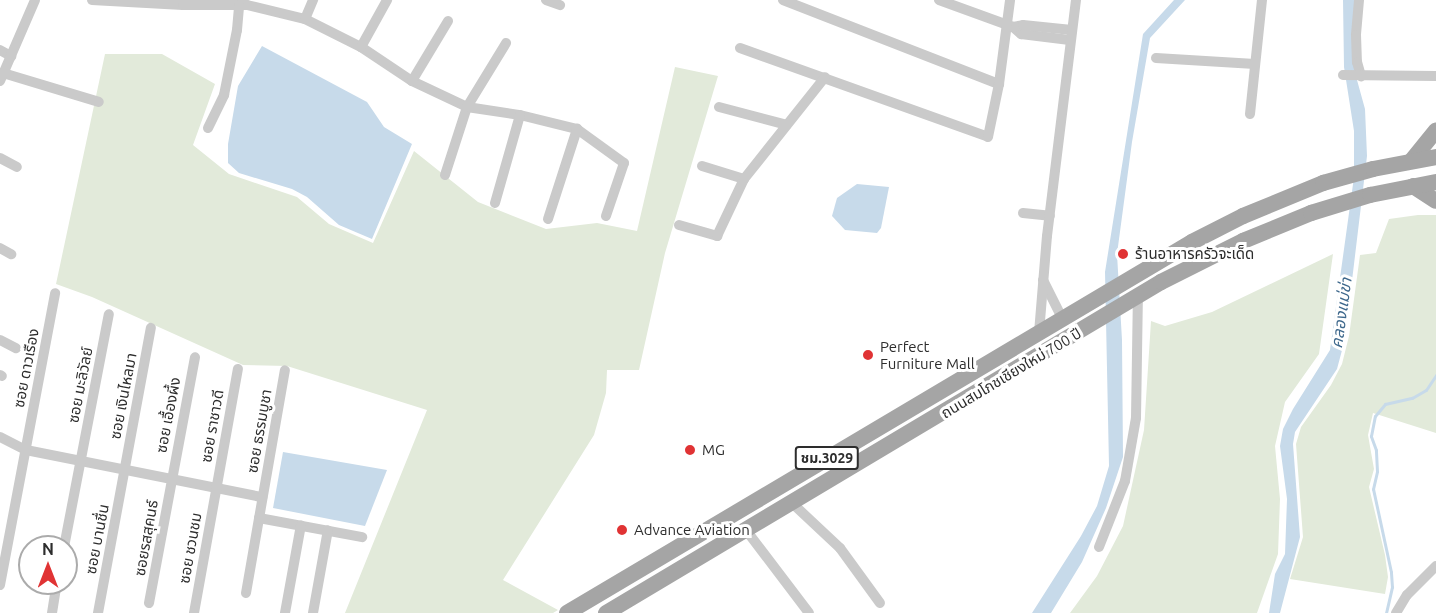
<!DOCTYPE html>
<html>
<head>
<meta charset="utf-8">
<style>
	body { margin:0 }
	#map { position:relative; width:1436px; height:613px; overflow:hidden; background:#fff; font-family:Ubuntu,"Noto Sans Thai",sans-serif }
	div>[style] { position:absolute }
	.green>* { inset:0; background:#e2eada }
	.water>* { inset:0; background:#c7daea }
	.stream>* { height:3px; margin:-1.5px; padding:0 1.5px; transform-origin:1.5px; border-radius:1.5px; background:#c7daea }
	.street>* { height:10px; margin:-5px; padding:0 5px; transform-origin:5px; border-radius:5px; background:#cacaca }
	.primary>* { height:16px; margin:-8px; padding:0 8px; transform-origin:8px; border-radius:8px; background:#a5a5a5 }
	.dots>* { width:16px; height:16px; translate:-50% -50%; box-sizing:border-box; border:3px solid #fff; border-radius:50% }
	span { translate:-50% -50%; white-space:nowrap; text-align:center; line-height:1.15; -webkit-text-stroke:6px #fff; paint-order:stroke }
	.shield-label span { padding:2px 4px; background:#fff; border:2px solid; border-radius:4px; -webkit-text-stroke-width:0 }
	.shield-label { font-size:14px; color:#2d2d2d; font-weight:700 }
	.poi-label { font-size:15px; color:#2d2d2d }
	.left { translate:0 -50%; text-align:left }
	.street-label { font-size:15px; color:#2d2d2d }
	.water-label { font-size:16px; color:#3e688c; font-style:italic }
	.north { position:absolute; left:18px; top:535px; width:60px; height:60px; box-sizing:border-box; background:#fff; border:2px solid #ababab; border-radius:50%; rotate:0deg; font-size:16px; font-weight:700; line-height:24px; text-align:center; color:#2d2d2d }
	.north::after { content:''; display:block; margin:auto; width:21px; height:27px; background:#e03334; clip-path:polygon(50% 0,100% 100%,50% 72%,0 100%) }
</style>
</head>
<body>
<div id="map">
	<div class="green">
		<div style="clip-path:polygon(105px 54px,162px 54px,215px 84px,193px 145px,229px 174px,297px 197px,329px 224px,373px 243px,414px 151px,478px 202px,546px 229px,597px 223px,637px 231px,675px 67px,718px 76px,665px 253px,639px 370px,607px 370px,606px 393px,594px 435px,503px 580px,558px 610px,553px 613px,345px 613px,427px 410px,287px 366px,243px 365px,92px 297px,56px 284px)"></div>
		<div style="clip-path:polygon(1418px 215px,1436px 215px,1436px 433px,1373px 413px,1368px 435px,1374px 469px,1369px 487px,1385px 555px,1388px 577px,1385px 594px,1290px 579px,1303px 537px,1296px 444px,1301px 427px,1331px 385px,1342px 364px,1349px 336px,1360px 255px,1376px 253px,1389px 219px)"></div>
		<div style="clip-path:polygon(1333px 254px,1319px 354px,1285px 402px,1275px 446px,1280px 499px,1278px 554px,1257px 613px,1070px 613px,1097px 576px,1123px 526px,1144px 430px,1151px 321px,1165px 326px,1212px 312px)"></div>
	</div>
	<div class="water">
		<div style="clip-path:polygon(1174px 0,1185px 0,1150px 38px,1132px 142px,1117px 254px,1122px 340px,1123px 457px,1106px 508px,1082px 562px,1051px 613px,1032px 613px,1081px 536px,1097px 506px,1109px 466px,1105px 272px,1143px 34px)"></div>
		<div style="clip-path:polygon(1343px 0,1355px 0,1357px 80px,1365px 109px,1367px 156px,1345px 339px,1337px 369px,1295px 432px,1293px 444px,1300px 537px,1280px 613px,1269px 613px,1275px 574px,1285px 554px,1287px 499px,1280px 446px,1283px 429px,1293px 409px,1330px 350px,1354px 177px,1354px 131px,1344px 67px)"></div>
		<div style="clip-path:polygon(262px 46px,367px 102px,384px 127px,412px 144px,372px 239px,339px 225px,307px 197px,292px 189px,239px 173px,228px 163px,228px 144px,238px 86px)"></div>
		<div style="clip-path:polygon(857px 184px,889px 187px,881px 228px,877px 233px,845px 230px,832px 216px,837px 198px)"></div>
		<div style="clip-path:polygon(283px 452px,387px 470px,365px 526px,273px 508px)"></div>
	</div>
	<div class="stream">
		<div style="left:1386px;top:613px;width:27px;rotate:-77deg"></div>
		<div style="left:1392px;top:587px;width:15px;rotate:-94deg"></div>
		<div style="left:1391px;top:572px;width:85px;rotate:-102.2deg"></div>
		<div style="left:1373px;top:489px;width:18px;rotate:-77deg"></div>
		<div style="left:1377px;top:471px;width:21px;rotate:-93deg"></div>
		<div style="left:1376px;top:450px;width:15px;rotate:-110deg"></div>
		<div style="left:1371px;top:436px;width:20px;rotate:-79deg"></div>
		<div style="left:1375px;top:416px;width:16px;rotate:-50deg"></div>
		<div style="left:1385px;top:404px;width:28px;rotate:-13deg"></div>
		<div style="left:1412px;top:398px;width:16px;rotate:-30deg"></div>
		<div style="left:1426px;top:390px;width:18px;rotate:-56deg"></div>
	</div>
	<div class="street">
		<div style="left:92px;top:0;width:91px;rotate:3.1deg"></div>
		<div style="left:183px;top:5px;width:64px"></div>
		<div style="left:247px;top:5px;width:60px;rotate:13.6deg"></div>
		<div style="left:305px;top:19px;width:63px;rotate:26.6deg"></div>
		<div style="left:361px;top:47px;width:61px;rotate:33.7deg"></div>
		<div style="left:412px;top:81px;width:61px;rotate:25.3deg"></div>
		<div style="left:467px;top:107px;width:54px;rotate:8.6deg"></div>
		<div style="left:520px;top:115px;width:59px;rotate:13.8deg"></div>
		<div style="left:577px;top:129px;width:58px;rotate:35.9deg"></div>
		<div style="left:624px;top:163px;width:56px;rotate:108.8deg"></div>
		<div style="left:546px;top:0;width:15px;rotate:20deg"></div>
		<div style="left:783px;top:0;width:232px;rotate:21.3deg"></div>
		<div style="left:939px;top:0;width:79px;rotate:20deg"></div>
		<div style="left:1013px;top:27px;width:11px;rotate:41deg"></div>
		<div style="left:1021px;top:34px;width:49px;rotate:7deg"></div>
		<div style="left:1359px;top:0;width:35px;rotate:95deg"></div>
		<div style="left:1356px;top:35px;width:27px;rotate:88deg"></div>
		<div style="left:1357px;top:62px;width:15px;rotate:74deg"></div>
		<div style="left:305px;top:19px;width:21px;rotate:-67deg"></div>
		<div style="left:1013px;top:27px;width:10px;rotate:-11deg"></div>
		<div style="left:1023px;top:25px;width:49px;rotate:5.8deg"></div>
		<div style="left:361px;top:47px;width:54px;rotate:-61deg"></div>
		<div style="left:740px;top:48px;width:263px;rotate:19.7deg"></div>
		<div style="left:988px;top:137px;width:54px;rotate:-78.3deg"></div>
		<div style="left:999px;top:84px;width:85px;rotate:-82.5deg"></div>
		<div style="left:0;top:50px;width:13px;rotate:29deg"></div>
		<div style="left:1156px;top:58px;width:99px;rotate:3.5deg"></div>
		<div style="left:3px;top:73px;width:100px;rotate:16.8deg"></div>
		<div style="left:1343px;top:75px;width:93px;rotate:0.6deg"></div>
		<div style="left:0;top:81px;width:88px;rotate:-66.6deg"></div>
		<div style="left:412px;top:81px;width:70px;rotate:-59deg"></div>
		<div style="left:719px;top:107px;width:70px;rotate:14.8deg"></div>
		<div style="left:1250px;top:114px;width:115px;rotate:-84deg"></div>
		<div style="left:208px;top:128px;width:37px;rotate:-64deg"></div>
		<div style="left:224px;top:95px;width:66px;rotate:-78.7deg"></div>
		<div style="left:237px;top:30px;width:25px;rotate:-85deg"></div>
		<div style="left:0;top:158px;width:19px;rotate:28deg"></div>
		<div style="left:702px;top:166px;width:44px;rotate:17.2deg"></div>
		<div style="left:445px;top:175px;width:71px;rotate:-72.1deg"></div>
		<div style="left:467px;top:107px;width:75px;rotate:-58.6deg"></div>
		<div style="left:495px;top:203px;width:91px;rotate:-74.1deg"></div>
		<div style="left:1023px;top:213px;width:27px;rotate:6deg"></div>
		<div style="left:548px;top:219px;width:95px;rotate:-72.1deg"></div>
		<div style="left:679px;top:225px;width:40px;rotate:16deg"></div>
		<div style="left:717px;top:236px;width:63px;rotate:-64.7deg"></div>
		<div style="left:744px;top:179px;width:130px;rotate:-51.5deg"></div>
		<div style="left:0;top:248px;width:13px;rotate:29deg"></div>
		<div style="left:1043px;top:280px;width:42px;rotate:63.4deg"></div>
		<div style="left:1039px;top:333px;width:97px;rotate:-85.3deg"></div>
		<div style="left:1047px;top:236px;width:238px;rotate:-83deg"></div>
		<div style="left:0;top:340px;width:18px;rotate:27deg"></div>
		<div style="left:0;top:375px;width:2px;rotate:27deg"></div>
		<div style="left:0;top:437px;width:29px;rotate:27deg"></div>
		<div style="left:26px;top:450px;width:241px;rotate:11.3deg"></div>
		<div style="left:792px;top:503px;width:66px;rotate:43.2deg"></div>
		<div style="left:840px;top:548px;width:68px;rotate:54deg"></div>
		<div style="left:259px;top:518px;width:105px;rotate:10.5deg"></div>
		<div style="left:746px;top:530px;width:104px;rotate:52.8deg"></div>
		<div style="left:64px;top:547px;width:237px;rotate:-79.1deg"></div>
		<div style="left:1099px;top:547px;width:71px;rotate:-68.5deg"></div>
		<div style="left:1125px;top:481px;width:64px;rotate:-80.1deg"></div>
		<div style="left:1136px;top:418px;width:122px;rotate:-89.1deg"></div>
		<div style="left:0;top:585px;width:297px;rotate:-79.3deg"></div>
		<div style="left:246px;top:593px;width:226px;rotate:-80.1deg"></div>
		<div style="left:149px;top:603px;width:250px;rotate:-79.4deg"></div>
		<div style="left:52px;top:613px;width:30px;rotate:-81deg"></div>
		<div style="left:98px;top:613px;width:290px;rotate:-79.5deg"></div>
		<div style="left:194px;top:613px;width:248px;rotate:-79.8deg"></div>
		<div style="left:285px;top:613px;width:89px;rotate:-79.7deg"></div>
		<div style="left:313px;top:613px;width:84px;rotate:-79.8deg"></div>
		<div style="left:1396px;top:613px;width:21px;rotate:-59deg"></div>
		<div style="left:1407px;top:595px;width:41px;rotate:-45deg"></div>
	</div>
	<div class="primary">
		<div style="left:1412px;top:160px;width:38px;rotate:-51deg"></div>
		<div style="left:1413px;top:186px;width:27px;rotate:33deg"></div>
		<div style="left:567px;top:613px;width:727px;rotate:-30.69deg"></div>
		<div style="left:1192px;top:242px;width:57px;rotate:-27deg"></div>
		<div style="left:1243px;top:216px;width:87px;rotate:-22.4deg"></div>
		<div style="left:1323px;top:183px;width:52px;rotate:-15.6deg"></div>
		<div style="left:1373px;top:169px;width:64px;rotate:-10.8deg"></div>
		<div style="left:606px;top:613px;width:646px;rotate:-30.81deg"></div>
		<div style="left:1161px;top:282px;width:92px;rotate:-26.6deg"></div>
		<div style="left:1243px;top:241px;width:74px;rotate:-22.4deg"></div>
		<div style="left:1311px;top:213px;width:62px;rotate:-17deg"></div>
		<div style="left:1370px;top:195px;width:67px;rotate:-11.1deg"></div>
	</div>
	<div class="dots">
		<div style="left:1123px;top:254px;background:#e03334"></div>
		<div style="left:868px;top:355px;background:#e03334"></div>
		<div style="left:690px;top:450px;background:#e03334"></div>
		<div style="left:622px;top:530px;background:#e03334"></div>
	</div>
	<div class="shield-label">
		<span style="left:827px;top:458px">ชม.3029</span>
	</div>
	<div class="poi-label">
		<span class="left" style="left:1135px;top:254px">ร้านอาหารครัวจะเด็ด</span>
		<span class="left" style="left:880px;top:355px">Perfect<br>Furniture Mall</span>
		<span class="left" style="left:702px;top:450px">MG</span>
		<span class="left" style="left:634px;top:530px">Advance Aviation</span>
	</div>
	<div class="street-label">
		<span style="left:26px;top:368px;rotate:-79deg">ซอย ดาวเรือง</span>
		<span style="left:1011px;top:373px;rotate:-31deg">ถนนสมโภชเชียงใหม่ 700 ปี</span>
		<span style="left:80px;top:385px;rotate:-79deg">ซอย มะลิวัลย์</span>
		<span style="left:123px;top:396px;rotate:-79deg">ซอย เงินไหลมา</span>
		<span style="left:168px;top:415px;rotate:-79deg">ซอย เอื้องผึ้ง</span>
		<span style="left:212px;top:426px;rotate:-80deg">ซอย ราชาวดี</span>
		<span style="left:259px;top:431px;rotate:-80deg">ซอย ธรรมบูชา</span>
		<span style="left:146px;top:538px;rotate:-80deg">ซอยรสสุคนธ์</span>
		<span style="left:97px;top:539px;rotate:-79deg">ซอย บานชื่น</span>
		<span style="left:190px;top:548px;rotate:-80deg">ซอย ชวนชม</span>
	</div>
	<div class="water-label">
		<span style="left:1341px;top:313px;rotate:-82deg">คลองแม่ข่า</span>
	</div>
	<div class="north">N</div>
</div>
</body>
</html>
